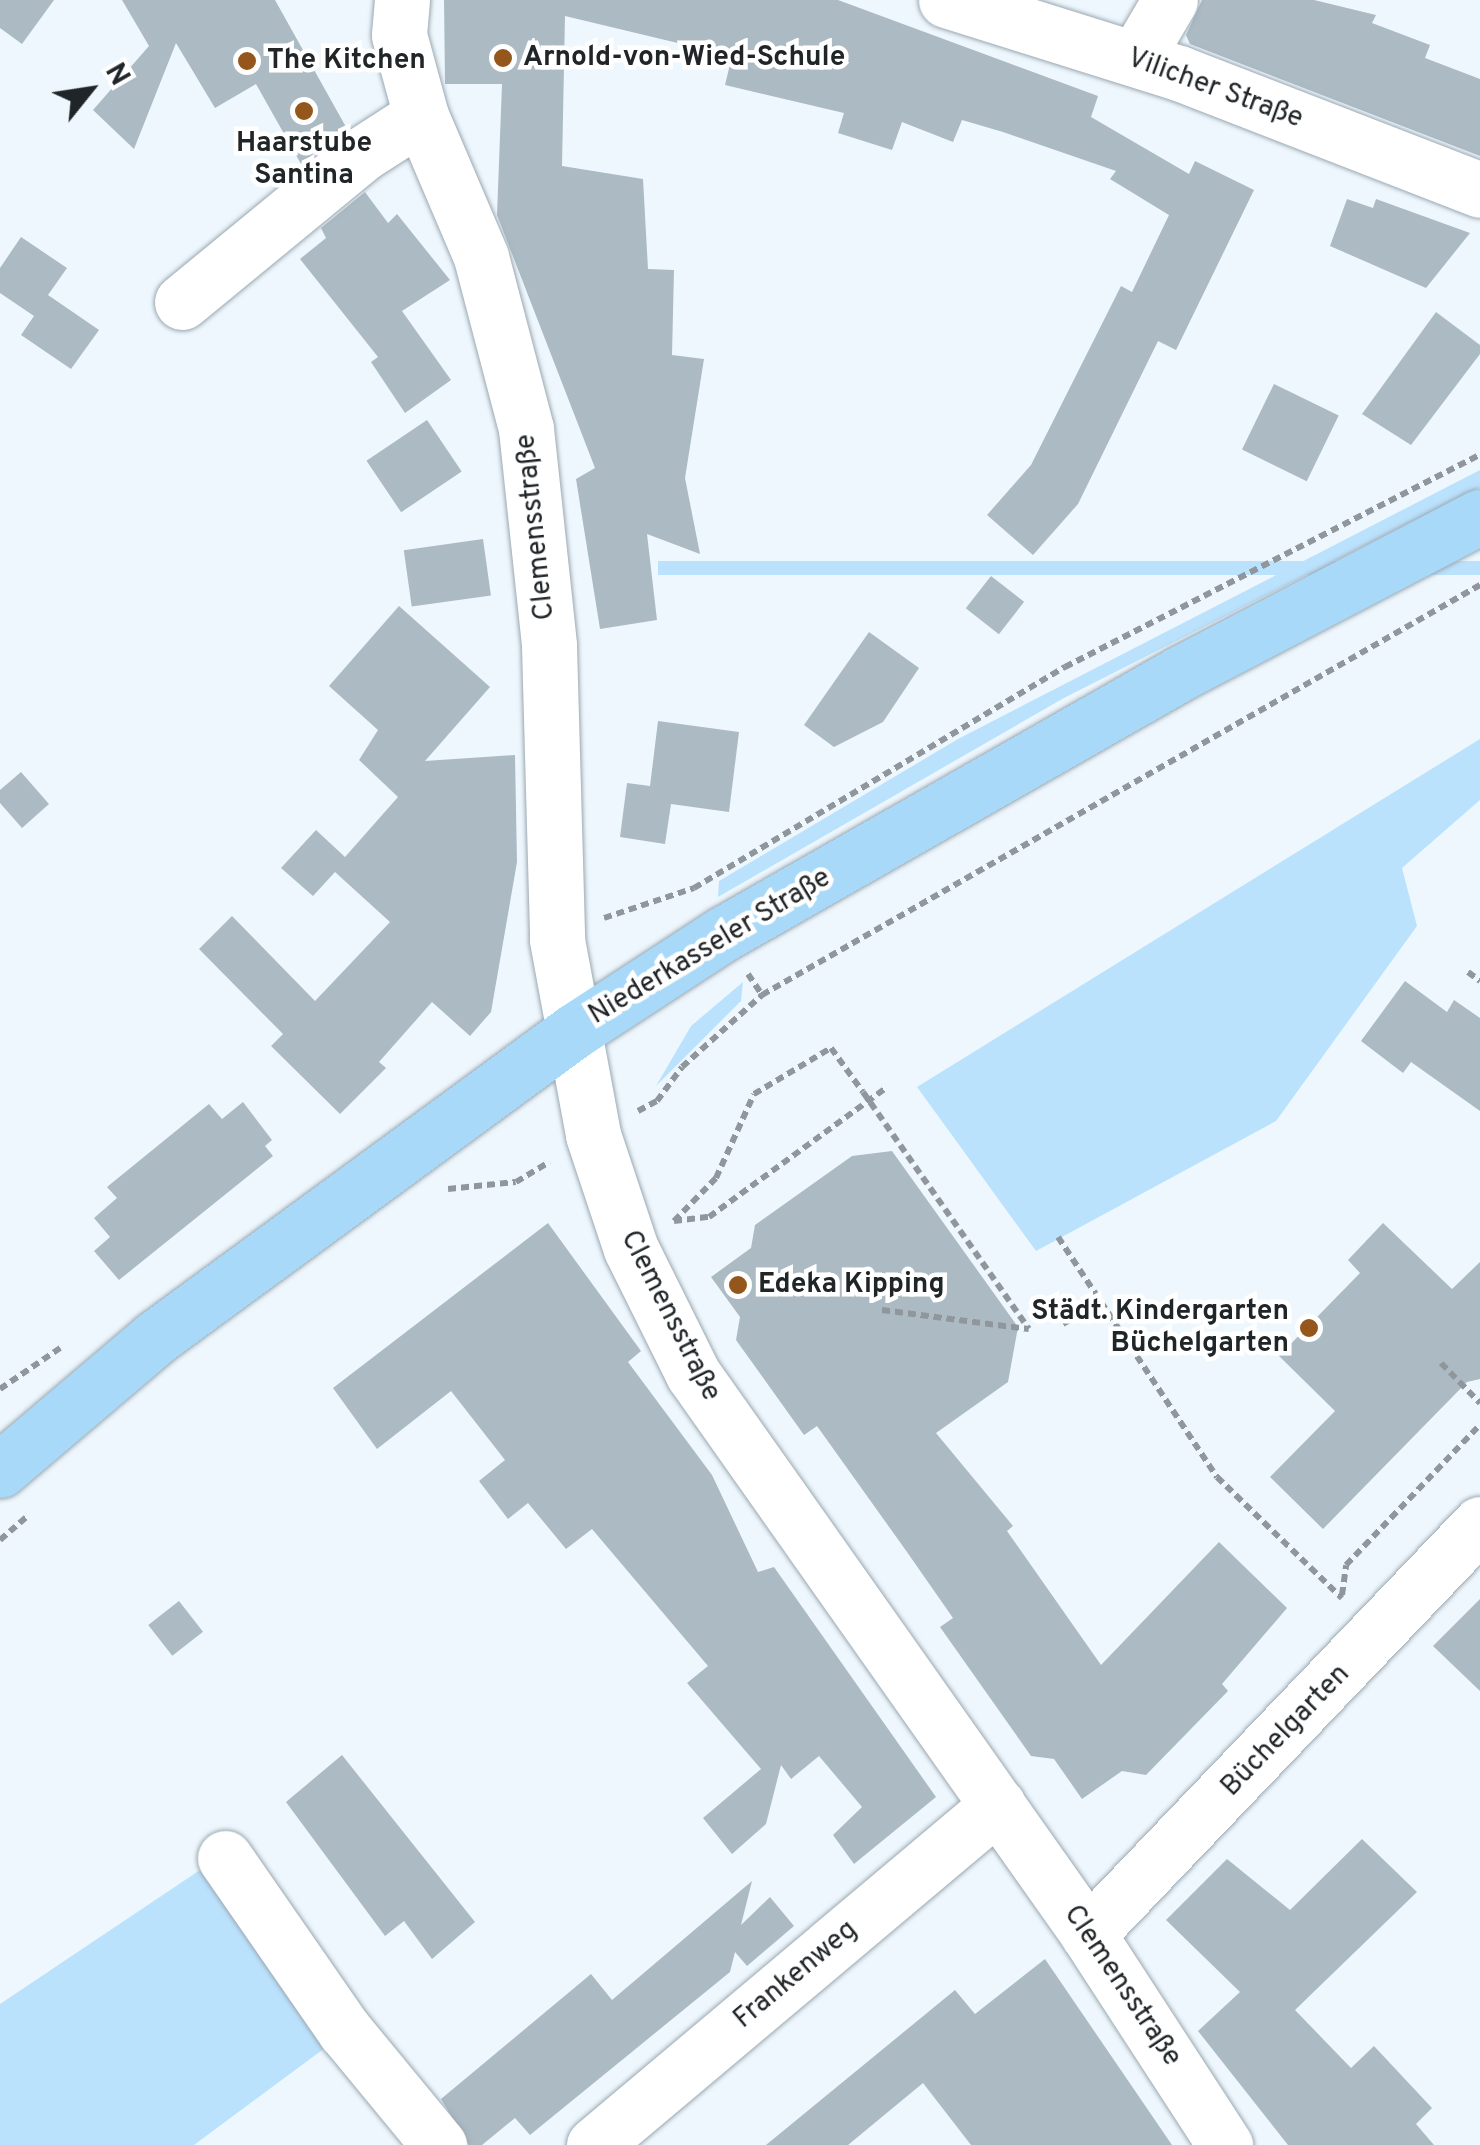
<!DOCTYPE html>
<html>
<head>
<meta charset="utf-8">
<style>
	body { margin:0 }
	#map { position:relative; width:1480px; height:2145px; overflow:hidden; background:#eef7fd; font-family:Overpass,sans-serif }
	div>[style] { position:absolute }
	.green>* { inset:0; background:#bbe2fd; transform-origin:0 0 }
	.building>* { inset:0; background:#acbac3; transform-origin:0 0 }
	.path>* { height:6px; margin-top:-3px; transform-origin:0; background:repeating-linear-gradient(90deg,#90979c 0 8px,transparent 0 13px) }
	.roads { filter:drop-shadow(0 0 2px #9ba8b2) drop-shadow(0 0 2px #9ba8b2) }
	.minor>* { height:55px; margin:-27.5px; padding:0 27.5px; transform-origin:27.5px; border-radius:27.5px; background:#fff }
	.major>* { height:55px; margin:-27.5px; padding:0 27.5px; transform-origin:27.5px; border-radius:27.5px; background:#a8d9f8 }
	.path-bridge>* { height:6px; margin-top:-3px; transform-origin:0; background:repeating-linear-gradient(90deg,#90979c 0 8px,transparent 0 13px) }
	.dots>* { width:28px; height:28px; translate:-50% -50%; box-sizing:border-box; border:5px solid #fff; border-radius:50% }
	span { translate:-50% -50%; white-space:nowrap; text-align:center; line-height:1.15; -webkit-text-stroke:9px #fff; paint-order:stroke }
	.poi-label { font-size:28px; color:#202528; font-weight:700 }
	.left { translate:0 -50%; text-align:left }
	.right { translate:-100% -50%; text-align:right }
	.street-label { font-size:28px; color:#202528 }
	.north { position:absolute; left:40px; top:40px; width:100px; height:100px; -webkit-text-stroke:8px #fff; paint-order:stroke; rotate:60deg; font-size:28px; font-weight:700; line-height:40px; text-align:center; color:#202528 }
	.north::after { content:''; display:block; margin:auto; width:35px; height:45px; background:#202528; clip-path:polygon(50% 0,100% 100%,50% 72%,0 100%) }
</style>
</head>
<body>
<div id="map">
	<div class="green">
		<div style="clip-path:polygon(1480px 470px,1480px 487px,1064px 698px,718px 897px,719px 881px,958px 739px)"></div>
		<div style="left:1480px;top:561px;width:14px;height:822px;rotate:90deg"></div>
		<div style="clip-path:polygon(1480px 739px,1480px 800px,1402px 868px,1417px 926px,1276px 1121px,1036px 1251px,917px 1087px)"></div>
		<div style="clip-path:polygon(743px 982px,741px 1001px,656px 1086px,691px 1026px)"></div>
		<div style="clip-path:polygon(209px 1864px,337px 2039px,194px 2145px,0 2145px,0 2004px)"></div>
	</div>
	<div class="building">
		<div style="clip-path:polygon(0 0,54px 0,22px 44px,0 28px)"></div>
		<div style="clip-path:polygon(122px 0,275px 0,346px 127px,301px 164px,256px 84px,215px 108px,176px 43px,134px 149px,93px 110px,149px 46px)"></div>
		<div style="clip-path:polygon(444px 0,838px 0,1098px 96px,1091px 117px,1189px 174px,1195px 161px,1254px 190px,1176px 350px,1158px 341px,1078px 504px,1033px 555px,987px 515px,1031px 465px,1121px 286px,1132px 292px,1169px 215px,1110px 179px,1116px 171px,1003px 132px,962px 120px,953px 142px,902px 122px,892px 150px,838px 133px,844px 113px,725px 85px,732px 56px,565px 16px,562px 166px,643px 179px,648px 269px,674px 270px,672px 355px,704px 359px,685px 478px,700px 554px,647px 534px,657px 620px,600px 629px,576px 479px,595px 468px,497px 215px,502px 84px,445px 84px)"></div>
		<div style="clip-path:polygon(1202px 0,1314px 0,1376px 15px,1372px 23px,1430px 45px,1425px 58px,1480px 79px,1480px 156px,1190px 44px,1186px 35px)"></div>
		<div style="clip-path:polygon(365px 192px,388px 223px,397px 214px,450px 280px,402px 311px,451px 380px,405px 413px,371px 362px,378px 357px,300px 259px,326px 238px,321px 228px)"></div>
		<div style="clip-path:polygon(1347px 199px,1373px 208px,1376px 199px,1470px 233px,1426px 288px,1330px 246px)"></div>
		<div style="clip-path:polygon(21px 237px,67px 268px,48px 295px,99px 330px,71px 369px,21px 335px,34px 316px,0 293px,0 268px)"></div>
		<div style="clip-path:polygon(1436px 312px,1480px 345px,1480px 354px,1411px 445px,1362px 414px)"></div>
		<div style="left:1274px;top:384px;width:72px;height:73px;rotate:26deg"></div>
		<div style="left:427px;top:420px;width:62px;height:73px;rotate:56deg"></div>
		<div style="left:483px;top:539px;width:57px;height:80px;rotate:82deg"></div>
		<div style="left:991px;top:576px;width:42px;height:41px;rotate:38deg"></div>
		<div style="clip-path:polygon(399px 606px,490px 687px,425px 761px,515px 755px,517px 862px,491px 1012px,470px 1036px,432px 1002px,379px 1062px,386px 1068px,340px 1114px,271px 1046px,283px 1034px,199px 949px,232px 916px,315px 1001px,390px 922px,335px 872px,313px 896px,281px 868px,316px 830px,345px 857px,398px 797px,359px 760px,378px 730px,329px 686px)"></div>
		<div style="clip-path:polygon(869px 632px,919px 668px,883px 722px,834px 747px,804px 725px)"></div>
		<div style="clip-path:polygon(658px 721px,739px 732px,729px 812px,671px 804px,665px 844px,620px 837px,627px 783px,650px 786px)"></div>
		<div style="clip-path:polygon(21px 772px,49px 804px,22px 828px,0 803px,0 790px)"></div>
		<div style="clip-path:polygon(1405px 981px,1447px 1012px,1454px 1000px,1480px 1018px,1480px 1111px,1411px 1062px,1403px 1073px,1361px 1041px)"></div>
		<div style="clip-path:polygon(243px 1102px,272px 1140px,265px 1146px,273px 1156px,119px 1280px,94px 1251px,110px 1237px,94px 1218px,117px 1198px,107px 1187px,209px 1104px,222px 1119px)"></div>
		<div style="clip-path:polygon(892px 1151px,1018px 1327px,1008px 1382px,936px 1433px,1013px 1526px,1007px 1531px,1101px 1665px,1219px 1542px,1287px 1608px,1222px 1684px,1228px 1691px,1146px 1775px,1122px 1771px,1082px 1799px,1054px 1759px,1031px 1756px,940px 1627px,953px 1618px,907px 1552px,817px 1426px,804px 1435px,736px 1340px,740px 1317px,711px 1277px,751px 1248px,755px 1225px,852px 1156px)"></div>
		<div style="clip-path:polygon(548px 1223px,641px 1351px,628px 1362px,712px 1475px,758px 1572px,774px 1567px,936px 1797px,854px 1864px,833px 1835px,862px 1807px,819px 1756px,791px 1779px,781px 1765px,766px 1824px,732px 1854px,703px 1818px,761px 1769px,687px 1683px,708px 1666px,592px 1529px,566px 1549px,528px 1503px,508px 1519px,479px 1481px,505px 1460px,451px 1391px,377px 1449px,333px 1388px)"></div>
		<div style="clip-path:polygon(1383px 1223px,1452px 1289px,1480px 1262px,1480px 1379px,1467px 1382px,1323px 1529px,1270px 1477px,1335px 1411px,1279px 1356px,1360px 1273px,1348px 1260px)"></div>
		<div style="clip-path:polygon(1480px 1599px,1480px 1691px,1433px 1646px)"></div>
		<div style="left:179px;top:1601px;width:39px;height:39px;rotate:52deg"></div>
		<div style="clip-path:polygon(342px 1755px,475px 1922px,432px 1959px,404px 1921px,385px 1936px,286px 1802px)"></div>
		<div style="clip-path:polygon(1362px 1839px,1417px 1892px,1295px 2010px,1351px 2068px,1374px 2046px,1432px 2108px,1416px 2124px,1434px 2145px,1288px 2145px,1198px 2031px,1240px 1992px,1166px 1920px,1227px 1859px,1290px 1910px)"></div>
		<div style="clip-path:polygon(752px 1881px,741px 1925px,770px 1897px,794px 1926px,747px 1966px,735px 1952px,730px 1972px,530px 2135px,515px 2118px,482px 2145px,469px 2145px,441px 2099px,591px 1974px,612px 2000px)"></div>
		<div style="clip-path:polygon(1045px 1959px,1172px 2145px,971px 2145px,923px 2083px,848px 2145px,766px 2145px,955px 1990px,975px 2014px)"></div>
	</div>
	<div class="path">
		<div style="left:604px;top:918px;width:95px;rotate:-18.4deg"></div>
		<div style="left:694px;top:888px;width:432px;rotate:-30.8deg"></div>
		<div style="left:1065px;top:667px;width:466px;rotate:-27.1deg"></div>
		<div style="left:1468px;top:972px;width:15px;rotate:37deg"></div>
		<div style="left:748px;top:974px;width:25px;rotate:56deg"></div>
		<div style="left:638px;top:1111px;width:21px;rotate:-28deg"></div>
		<div style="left:657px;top:1101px;width:42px;rotate:-53.7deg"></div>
		<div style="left:682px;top:1067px;width:108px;rotate:-42deg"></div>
		<div style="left:762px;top:995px;width:827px;rotate:-29.73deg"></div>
		<div style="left:448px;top:1189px;width:68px;rotate:-5.9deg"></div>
		<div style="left:516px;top:1182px;width:39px;rotate:-31deg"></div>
		<div style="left:674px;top:1221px;width:35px;rotate:-7deg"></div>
		<div style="left:709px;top:1217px;width:220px;rotate:-36.1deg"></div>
		<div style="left:674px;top:1221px;width:60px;rotate:-45.7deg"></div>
		<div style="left:716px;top:1178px;width:92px;rotate:-65.7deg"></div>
		<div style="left:754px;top:1094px;width:90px;rotate:-30.9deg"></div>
		<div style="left:831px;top:1048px;width:54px;rotate:54deg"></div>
		<div style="left:1058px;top:1237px;width:288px;rotate:56.5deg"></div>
		<div style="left:1217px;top:1477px;width:174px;rotate:44.1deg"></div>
		<div style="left:882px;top:1310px;width:148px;rotate:7.4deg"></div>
		<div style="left:1063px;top:1324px;width:42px;rotate:-30.3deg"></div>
		<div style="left:1441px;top:1363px;width:56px;rotate:45.7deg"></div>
		<div style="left:0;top:1389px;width:73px;rotate:-34.3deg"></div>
		<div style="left:0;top:1540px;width:38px;rotate:-41deg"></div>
		<div style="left:1342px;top:1595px;width:30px;rotate:-82deg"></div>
		<div style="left:1346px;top:1565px;width:194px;rotate:-46.3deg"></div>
	</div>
	<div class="roads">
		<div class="minor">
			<div style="left:402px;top:0;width:35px;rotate:95deg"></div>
			<div style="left:399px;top:35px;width:84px;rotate:74.8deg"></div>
			<div style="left:421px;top:116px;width:153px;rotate:66.9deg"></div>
			<div style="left:481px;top:257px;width:178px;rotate:75.3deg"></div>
			<div style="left:526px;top:429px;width:218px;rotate:83.9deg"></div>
			<div style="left:549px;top:646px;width:294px;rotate:88.4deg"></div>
			<div style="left:557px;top:940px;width:198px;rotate:79.5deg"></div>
			<div style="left:593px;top:1135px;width:120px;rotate:71.6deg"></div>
			<div style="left:631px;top:1249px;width:140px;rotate:63.6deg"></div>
			<div style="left:693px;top:1374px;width:685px;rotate:54.8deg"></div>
			<div style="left:1088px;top:1934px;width:252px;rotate:57deg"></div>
			<div style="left:946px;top:0;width:244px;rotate:17.4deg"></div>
			<div style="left:1179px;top:73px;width:323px;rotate:21.2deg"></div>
			<div style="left:1136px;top:58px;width:67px;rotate:-59.6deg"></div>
			<div style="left:182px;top:302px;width:233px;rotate:-39.4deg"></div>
			<div style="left:362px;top:154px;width:70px;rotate:-32.8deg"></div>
			<div style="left:225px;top:1858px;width:211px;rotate:55.3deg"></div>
			<div style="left:345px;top:2031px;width:148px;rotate:50.5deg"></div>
			<div style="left:1088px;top:1934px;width:567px;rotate:-46.29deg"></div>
			<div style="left:594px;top:2145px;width:528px;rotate:-40.08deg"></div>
		</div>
		<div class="major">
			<div style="left:0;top:1470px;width:204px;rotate:-40.4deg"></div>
			<div style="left:155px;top:1338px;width:519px;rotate:-36.23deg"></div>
			<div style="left:574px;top:1031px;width:178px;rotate:-33.1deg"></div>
			<div style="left:723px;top:934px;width:527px;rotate:-29.68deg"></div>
			<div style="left:1181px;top:673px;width:337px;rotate:-27.6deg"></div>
		</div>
	</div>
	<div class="path-bridge">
		<div style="left:863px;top:1092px;width:289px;rotate:55deg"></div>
	</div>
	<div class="dots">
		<div style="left:503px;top:58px;background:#94561b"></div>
		<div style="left:247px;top:61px;background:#94561b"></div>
		<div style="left:304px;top:111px;background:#94561b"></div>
		<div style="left:738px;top:1285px;background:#94561b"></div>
		<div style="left:1309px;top:1328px;background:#94561b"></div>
	</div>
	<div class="poi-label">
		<span class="left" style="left:523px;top:58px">Arnold-von-Wied-Schule</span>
		<span class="left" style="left:267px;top:61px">The Kitchen</span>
		<span style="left:304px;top:160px">Haarstube<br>Santina</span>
		<span class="left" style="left:758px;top:1285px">Edeka Kipping</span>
		<span class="right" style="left:1289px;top:1328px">Städt. Kindergarten<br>Büchelgarten</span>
	</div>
	<div class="street-label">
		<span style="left:1215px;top:89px;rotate:20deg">Vilicher Straße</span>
		<span style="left:536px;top:527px;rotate:-96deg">Clemensstraße</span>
		<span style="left:710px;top:947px;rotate:-31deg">Niederkasseler Straße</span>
		<span style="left:670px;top:1316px;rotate:63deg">Clemensstraße</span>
		<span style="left:1286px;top:1731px;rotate:-46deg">Büchelgarten</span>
		<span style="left:796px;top:1975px;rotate:-40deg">Frankenweg</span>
		<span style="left:1122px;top:1986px;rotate:56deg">Clemensstraße</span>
	</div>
	<div class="north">N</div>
</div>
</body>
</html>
